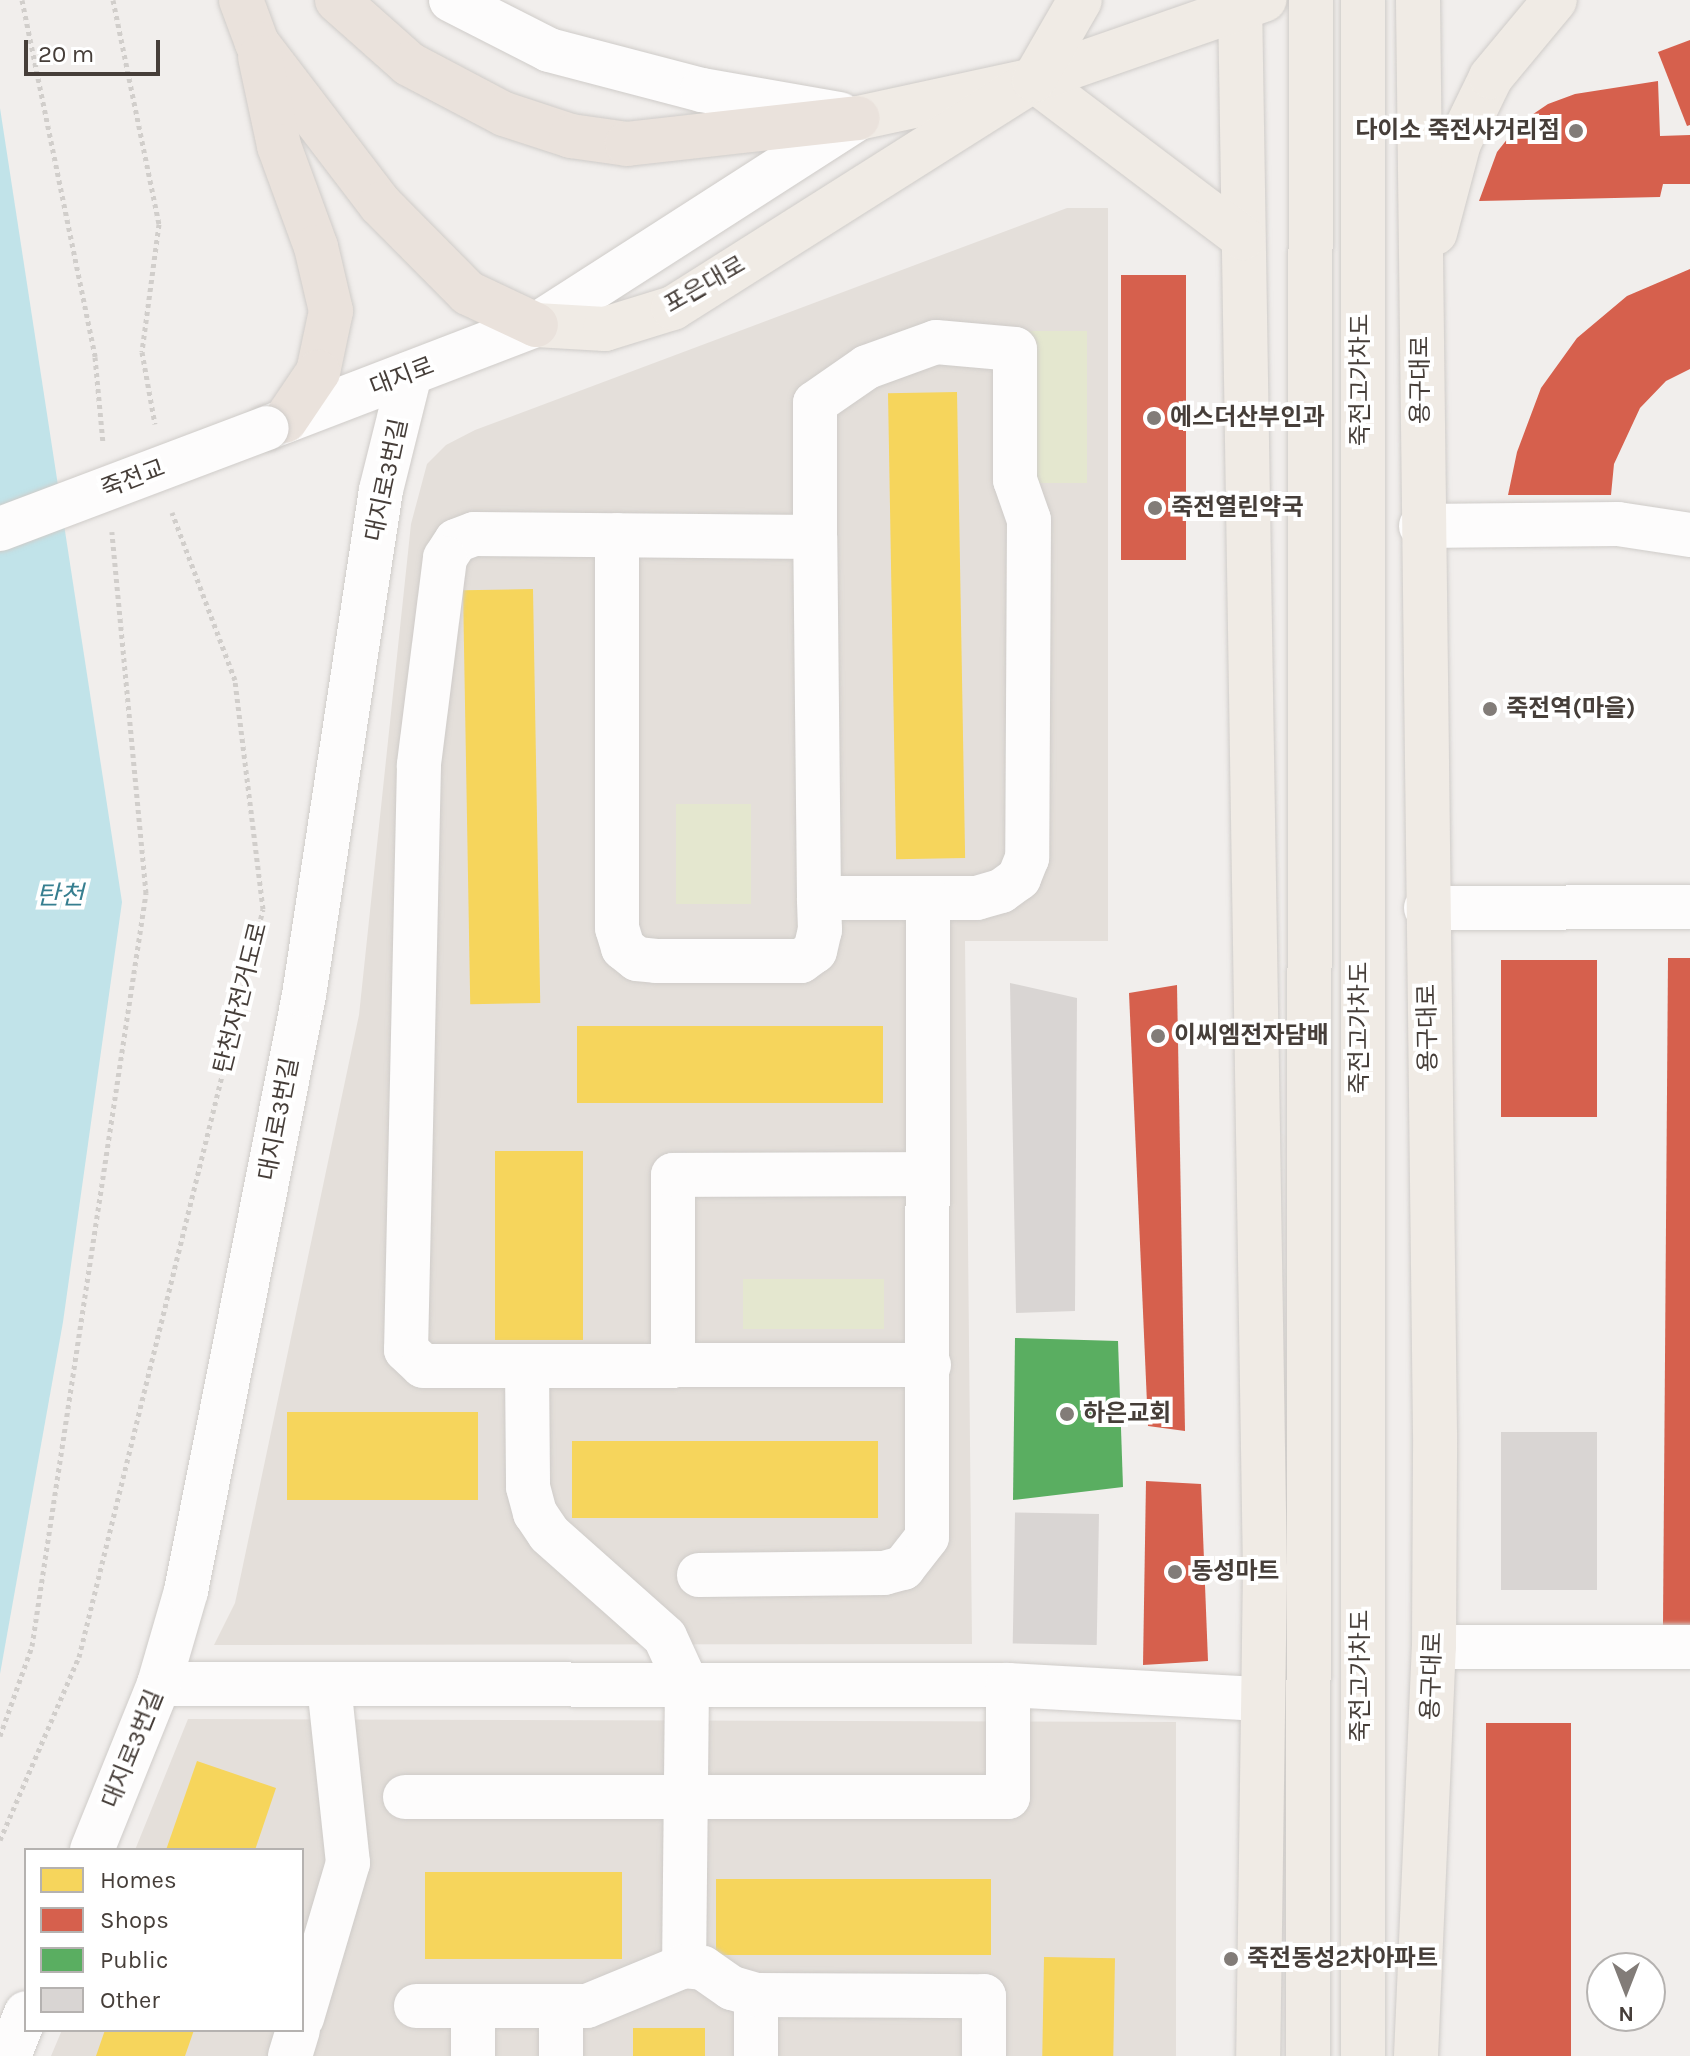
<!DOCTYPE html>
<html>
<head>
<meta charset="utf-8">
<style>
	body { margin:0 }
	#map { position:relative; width:1690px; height:2056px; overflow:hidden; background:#f1eeec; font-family:Karla,"Noto Sans KR",sans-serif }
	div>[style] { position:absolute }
	.residential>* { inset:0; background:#e4dfda }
	.green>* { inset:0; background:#e4e7cf; transform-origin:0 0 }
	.water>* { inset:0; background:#c1e3e9 }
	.homes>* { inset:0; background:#f6d55c; transform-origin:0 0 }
	.shops>* { inset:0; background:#d6604d; transform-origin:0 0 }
	.public>* { inset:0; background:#5aae61 }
	.building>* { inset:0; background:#d9d5d3; transform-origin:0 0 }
	.path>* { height:5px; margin-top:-2.5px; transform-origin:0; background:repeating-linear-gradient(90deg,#d1cecb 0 4px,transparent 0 8px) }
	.roads { filter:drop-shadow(0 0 2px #cfccc9) drop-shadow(0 0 2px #cfccc9) }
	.minor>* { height:44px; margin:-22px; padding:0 22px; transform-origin:22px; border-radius:22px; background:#fdfcfc }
	.major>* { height:44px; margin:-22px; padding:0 22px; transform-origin:22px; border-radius:22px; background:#f0ebe5 }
	.highway>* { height:44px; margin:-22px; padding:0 22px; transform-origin:22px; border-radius:22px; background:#eae2dc }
	.bridges { filter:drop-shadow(0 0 2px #cfccc9) drop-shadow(0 0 2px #cfccc9) }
	.minor-bridge>* { height:44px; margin:-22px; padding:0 22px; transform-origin:22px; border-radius:22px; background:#fdfcfc }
	.dots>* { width:22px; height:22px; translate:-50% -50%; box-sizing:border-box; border:4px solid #fff; border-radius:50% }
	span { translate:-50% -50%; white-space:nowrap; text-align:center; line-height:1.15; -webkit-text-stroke:8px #fff; paint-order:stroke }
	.poi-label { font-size:24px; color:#463e39; font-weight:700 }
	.right { translate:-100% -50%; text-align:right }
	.left { translate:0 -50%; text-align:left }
	.street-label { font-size:24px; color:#463e39 }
	.water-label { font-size:26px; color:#377f90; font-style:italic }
	.legend { position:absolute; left:24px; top:1848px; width:280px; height:184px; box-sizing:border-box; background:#fff; border:2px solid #b5b2b0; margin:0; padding:10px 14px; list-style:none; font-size:24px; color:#463e39 }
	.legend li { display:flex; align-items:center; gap:16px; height:40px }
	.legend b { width:40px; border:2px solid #b5b2b0 }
	.north { position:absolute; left:1586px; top:1952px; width:80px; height:80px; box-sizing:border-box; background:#fff; border:2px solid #b5b2b0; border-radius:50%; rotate:180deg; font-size:22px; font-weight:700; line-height:32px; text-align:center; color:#463e39 }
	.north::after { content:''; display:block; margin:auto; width:28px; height:36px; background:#827c78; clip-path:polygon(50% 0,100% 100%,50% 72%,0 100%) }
	.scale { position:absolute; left:24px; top:40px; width:136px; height:36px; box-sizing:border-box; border:4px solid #463e39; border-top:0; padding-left:10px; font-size:24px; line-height:28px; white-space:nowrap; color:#463e39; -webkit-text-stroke:6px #fff; paint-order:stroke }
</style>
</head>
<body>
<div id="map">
	<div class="residential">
		<div style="clip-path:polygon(1067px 208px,1108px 208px,1108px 941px,965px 941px,972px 1644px,214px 1645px,235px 1603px,359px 1015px,411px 524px,427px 464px,446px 445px,475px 430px)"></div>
		<div style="clip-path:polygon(188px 1719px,1176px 1722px,1176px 2056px,51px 2056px,62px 2030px,302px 2030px,302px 1850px,135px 1850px)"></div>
	</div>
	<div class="green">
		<div style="left:1087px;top:331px;width:152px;height:62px;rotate:90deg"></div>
		<div style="left:676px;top:804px;width:75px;height:100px"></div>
		<div style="left:743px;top:1279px;width:141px;height:50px"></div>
	</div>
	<div class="water">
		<div style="clip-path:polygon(0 108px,122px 902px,63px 1322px,0 1674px)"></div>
	</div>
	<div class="homes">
		<div style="left:957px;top:392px;width:466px;height:69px;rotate:89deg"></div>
		<div style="left:533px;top:589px;width:414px;height:70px;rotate:89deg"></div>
		<div style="left:883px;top:1026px;width:77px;height:306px;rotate:90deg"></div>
		<div style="left:495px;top:1151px;width:88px;height:189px"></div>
		<div style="left:287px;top:1412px;width:191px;height:88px"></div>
		<div style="left:878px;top:1441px;width:77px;height:306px;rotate:90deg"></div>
		<div style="clip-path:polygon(197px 1761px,276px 1788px,255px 1850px,166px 1850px)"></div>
		<div style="left:425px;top:1872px;width:197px;height:87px"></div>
		<div style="left:716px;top:1879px;width:275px;height:76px"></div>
		<div style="left:1044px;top:1957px;width:71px;height:99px;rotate:1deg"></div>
		<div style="left:633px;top:2028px;width:72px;height:28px"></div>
		<div style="clip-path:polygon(105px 2030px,194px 2030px,185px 2056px,96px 2056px)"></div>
	</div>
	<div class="shops">
		<div style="clip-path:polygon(1690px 40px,1690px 125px,1687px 126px,1658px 52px)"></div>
		<div style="clip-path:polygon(1658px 81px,1660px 136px,1690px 135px,1690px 184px,1663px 184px,1660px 197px,1479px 201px,1497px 152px,1520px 123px,1548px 104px,1575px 94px)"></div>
		<div style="clip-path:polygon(1690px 269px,1690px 369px,1666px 381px,1640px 408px,1614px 464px,1611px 495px,1508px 495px,1517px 452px,1541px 388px,1577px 338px,1627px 296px)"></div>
		<div style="left:1186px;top:275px;width:285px;height:65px;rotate:90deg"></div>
		<div style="clip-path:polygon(1668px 958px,1690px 958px,1690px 1625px,1663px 1625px)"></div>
		<div style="left:1597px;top:960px;width:157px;height:96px;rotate:90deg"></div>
		<div style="clip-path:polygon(1177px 985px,1185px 1431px,1148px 1426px,1129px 993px)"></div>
		<div style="clip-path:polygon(1146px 1481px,1201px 1484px,1208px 1661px,1143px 1665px)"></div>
		<div style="left:1486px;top:1723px;width:85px;height:333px"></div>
	</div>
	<div class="public">
		<div style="clip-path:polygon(1015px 1338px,1118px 1341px,1123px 1487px,1013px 1500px)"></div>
	</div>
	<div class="building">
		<div style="clip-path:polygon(1010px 983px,1077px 998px,1075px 1311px,1016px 1313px)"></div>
		<div style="left:1501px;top:1432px;width:96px;height:158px"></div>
		<div style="left:1099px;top:1514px;width:131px;height:84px;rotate:91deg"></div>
	</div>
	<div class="path">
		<div style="left:22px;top:0;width:364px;rotate:78.4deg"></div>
		<div style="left:95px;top:357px;width:86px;rotate:84.7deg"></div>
		<div style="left:113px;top:0;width:229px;rotate:78.4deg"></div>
		<div style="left:159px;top:224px;width:129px;rotate:97.6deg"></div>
		<div style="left:142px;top:352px;width:73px;rotate:79.8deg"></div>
		<div style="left:0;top:1736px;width:96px;rotate:-70.4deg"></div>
		<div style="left:32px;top:1646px;width:762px;rotate:-81.39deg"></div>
		<div style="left:146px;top:893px;width:363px;rotate:-95.4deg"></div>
		<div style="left:0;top:1840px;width:199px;rotate:-66.7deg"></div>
		<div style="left:79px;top:1657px;width:770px;rotate:-76.18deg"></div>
		<div style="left:263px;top:909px;width:231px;rotate:-97deg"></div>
		<div style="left:235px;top:680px;width:179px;rotate:-110.6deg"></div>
	</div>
	<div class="roads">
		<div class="minor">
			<div style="left:451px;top:0;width:110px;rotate:27deg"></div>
			<div style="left:549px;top:50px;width:158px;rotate:14.7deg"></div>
			<div style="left:702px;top:90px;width:140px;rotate:9.9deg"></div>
			<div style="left:267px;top:428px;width:288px;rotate:-21deg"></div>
			<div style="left:536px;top:325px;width:383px;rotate:-32.7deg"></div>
			<div style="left:1421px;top:526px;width:197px;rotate:-0.6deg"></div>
			<div style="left:1618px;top:524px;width:73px;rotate:8.7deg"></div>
			<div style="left:617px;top:535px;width:393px;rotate:90deg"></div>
			<div style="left:617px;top:928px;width:21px;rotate:73deg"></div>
			<div style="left:623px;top:948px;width:18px;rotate:38deg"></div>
			<div style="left:637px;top:959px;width:19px;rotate:6deg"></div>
			<div style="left:656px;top:961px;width:145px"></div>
			<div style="left:801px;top:961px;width:17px;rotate:-36deg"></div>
			<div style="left:815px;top:951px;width:22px;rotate:-77deg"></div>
			<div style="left:820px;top:930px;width:32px;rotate:-92deg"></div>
			<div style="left:819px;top:898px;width:361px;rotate:-90.6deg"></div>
			<div style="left:815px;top:537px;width:134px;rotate:-90deg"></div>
			<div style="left:815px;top:403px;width:63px;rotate:-34.7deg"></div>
			<div style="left:867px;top:367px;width:73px;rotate:-19.9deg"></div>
			<div style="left:936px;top:342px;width:79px;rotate:5.1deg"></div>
			<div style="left:1015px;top:349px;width:131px;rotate:90deg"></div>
			<div style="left:1015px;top:480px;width:42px;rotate:70.7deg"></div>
			<div style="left:1029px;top:520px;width:338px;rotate:90.3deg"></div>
			<div style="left:1027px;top:858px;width:22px;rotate:112deg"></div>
			<div style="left:1019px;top:878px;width:22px;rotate:144deg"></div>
			<div style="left:1001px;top:891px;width:25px;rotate:164deg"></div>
			<div style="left:977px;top:898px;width:158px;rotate:180deg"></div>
			<div style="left:815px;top:537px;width:341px;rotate:-179.5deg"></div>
			<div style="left:474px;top:534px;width:19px;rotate:159deg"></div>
			<div style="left:456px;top:541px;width:20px;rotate:123deg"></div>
			<div style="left:445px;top:558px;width:209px;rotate:97.2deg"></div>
			<div style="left:419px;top:765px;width:585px;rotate:91.27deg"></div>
			<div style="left:406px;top:1350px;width:23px;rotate:43deg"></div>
			<div style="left:423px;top:1366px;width:506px;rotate:-0.11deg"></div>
			<div style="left:1426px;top:908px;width:264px;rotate:-0.2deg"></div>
			<div style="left:527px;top:1366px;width:121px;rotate:89.5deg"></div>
			<div style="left:528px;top:1487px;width:27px;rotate:75deg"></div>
			<div style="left:535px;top:1513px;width:25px;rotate:56deg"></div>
			<div style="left:549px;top:1534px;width:155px;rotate:41.6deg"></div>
			<div style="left:665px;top:1637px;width:53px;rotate:65.4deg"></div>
			<div style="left:687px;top:1685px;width:281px;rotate:90.6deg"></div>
			<div style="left:673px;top:1366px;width:191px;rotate:-90deg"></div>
			<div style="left:673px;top:1175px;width:255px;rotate:-0.2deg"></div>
			<div style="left:699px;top:1575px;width:185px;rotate:-0.6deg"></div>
			<div style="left:884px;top:1573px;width:20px;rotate:-15deg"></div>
			<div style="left:903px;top:1568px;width:39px;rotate:-52deg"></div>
			<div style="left:927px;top:1537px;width:638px;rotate:-89.91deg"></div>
			<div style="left:1434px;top:1647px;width:256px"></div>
			<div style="left:159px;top:1684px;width:849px;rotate:0.07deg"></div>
			<div style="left:1008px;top:1685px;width:254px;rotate:3.2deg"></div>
			<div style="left:405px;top:1797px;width:603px"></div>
			<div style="left:1008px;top:1797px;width:112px;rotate:-90deg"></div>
			<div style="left:92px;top:1850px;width:179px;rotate:-68deg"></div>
			<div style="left:159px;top:1684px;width:97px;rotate:-73.8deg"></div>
			<div style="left:186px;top:1591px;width:608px;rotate:-78.8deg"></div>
			<div style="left:304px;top:995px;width:511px;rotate:-81.33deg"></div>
			<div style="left:381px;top:490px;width:120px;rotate:-76deg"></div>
			<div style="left:756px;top:1995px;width:61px;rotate:90deg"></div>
			<div style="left:416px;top:2006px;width:171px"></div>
			<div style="left:587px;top:2006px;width:105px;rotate:-22.4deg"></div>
			<div style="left:684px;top:1966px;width:19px;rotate:6deg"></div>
			<div style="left:703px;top:1968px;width:35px;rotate:35deg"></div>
			<div style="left:732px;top:1988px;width:25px;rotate:16deg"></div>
			<div style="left:756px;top:1995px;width:228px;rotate:0.3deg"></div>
			<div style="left:984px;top:1996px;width:60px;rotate:90deg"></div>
			<div style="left:473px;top:2006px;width:50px;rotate:90deg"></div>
			<div style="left:561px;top:2007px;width:49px;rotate:90deg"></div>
			<div style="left:302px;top:2018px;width:162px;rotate:-73.5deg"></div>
			<div style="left:348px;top:1863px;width:178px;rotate:-96.1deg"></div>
			<div style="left:9px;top:2056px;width:46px;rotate:-68.4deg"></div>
			<div style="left:290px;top:2056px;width:27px;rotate:-73deg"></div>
		</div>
		<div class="major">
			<div style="left:1240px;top:0;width:1569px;rotate:89.09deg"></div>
			<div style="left:1265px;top:1569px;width:487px;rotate:90.8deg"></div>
			<div style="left:1034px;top:80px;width:262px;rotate:37.1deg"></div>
			<div style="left:858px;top:118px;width:180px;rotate:-12.2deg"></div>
			<div style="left:1034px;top:80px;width:244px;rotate:-19.2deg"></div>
			<div style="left:1435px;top:233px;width:93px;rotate:-75.1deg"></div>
			<div style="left:1459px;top:143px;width:73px;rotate:-64.1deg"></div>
			<div style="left:1491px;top:77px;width:100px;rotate:-50.3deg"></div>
			<div style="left:536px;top:325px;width:69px;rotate:3.3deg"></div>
			<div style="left:605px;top:329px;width:71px;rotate:-17.2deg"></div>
			<div style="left:673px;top:308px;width:427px;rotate:-32.3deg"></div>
			<div style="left:1034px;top:80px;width:92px;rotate:-60.1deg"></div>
			<div style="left:1308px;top:2056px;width:2056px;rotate:-89.92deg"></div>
			<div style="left:1363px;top:2056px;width:2056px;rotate:-90deg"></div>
			<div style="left:1416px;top:2056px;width:409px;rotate:-87.5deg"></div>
			<div style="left:1434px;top:1647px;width:213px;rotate:-89.7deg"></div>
			<div style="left:1435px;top:1434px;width:1434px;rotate:-90.68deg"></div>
		</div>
		<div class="highway">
			<div style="left:241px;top:0;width:46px;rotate:69.6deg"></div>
			<div style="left:257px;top:43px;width:203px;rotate:52.6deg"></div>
			<div style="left:380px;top:204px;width:125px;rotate:45.3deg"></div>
			<div style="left:468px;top:293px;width:75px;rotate:25.2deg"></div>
			<div style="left:337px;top:0;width:96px;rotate:41.6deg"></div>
			<div style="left:409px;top:64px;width:107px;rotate:27.8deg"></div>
			<div style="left:504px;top:114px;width:71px;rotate:18.2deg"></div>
			<div style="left:571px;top:136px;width:57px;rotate:8.1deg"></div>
			<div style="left:627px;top:144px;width:232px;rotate:-6.4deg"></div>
			<div style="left:260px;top:57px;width:91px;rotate:77.9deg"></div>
			<div style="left:279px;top:146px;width:108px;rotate:69.9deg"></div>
			<div style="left:316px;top:247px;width:66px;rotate:76.8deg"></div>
			<div style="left:331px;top:311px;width:62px;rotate:102deg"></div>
			<div style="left:318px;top:372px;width:59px;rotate:124deg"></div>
		</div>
	</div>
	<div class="bridges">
		<div class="minor-bridge">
			<div style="left:0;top:529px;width:285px;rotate:-20.7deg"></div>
		</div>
	</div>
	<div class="dots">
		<div style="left:1576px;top:131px;background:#827c78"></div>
		<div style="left:1154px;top:418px;background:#827c78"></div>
		<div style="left:1155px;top:508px;background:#827c78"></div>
		<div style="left:1490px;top:709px;background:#827c78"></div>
		<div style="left:1158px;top:1036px;background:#827c78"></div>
		<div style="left:1067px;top:1414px;background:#827c78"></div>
		<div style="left:1175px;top:1572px;background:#827c78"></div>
		<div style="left:1231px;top:1959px;background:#827c78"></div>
	</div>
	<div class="poi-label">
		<span class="right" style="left:1560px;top:131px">다이소 죽전사거리점</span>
		<span class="left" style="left:1170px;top:418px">에스더산부인과</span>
		<span class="left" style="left:1171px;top:508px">죽전열린약국</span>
		<span class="left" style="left:1506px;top:709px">죽전역(마을)</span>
		<span class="left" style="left:1174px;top:1036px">이씨엠전자담배</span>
		<span class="left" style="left:1083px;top:1414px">하은교회</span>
		<span class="left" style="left:1191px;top:1572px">동성마트</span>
		<span class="left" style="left:1247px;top:1959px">죽전동성2차아파트</span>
	</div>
	<div class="street-label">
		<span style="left:705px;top:285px;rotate:-30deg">포은대로</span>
		<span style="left:402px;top:377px;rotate:-21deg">대지로</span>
		<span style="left:1361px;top:380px;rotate:-90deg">죽전고가차도</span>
		<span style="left:1421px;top:380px;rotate:-90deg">용구대로</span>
		<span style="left:133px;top:479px;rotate:-21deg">죽전교</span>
		<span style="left:387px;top:480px;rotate:-78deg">대지로3번길</span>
		<span style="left:241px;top:998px;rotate:-76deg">탄천자전거도로</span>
		<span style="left:1360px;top:1028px;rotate:-90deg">죽전고가차도</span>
		<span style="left:1428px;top:1028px;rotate:-91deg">용구대로</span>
		<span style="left:279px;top:1119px;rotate:-79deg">대지로3번길</span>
		<span style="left:1361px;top:1676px;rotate:-90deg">죽전고가차도</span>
		<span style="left:1432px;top:1676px;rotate:-88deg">용구대로</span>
		<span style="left:133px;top:1749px;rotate:-68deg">대지로3번길</span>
	</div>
	<div class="water-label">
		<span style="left:60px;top:896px">탄천</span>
	</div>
	<ul class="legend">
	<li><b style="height:22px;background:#f6d55c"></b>Homes</li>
	<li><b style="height:22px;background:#d6604d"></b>Shops</li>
	<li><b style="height:22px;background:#5aae61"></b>Public</li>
	<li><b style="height:22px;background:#d9d5d3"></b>Other</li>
	</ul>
	<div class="north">N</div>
	<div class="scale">20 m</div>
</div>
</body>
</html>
